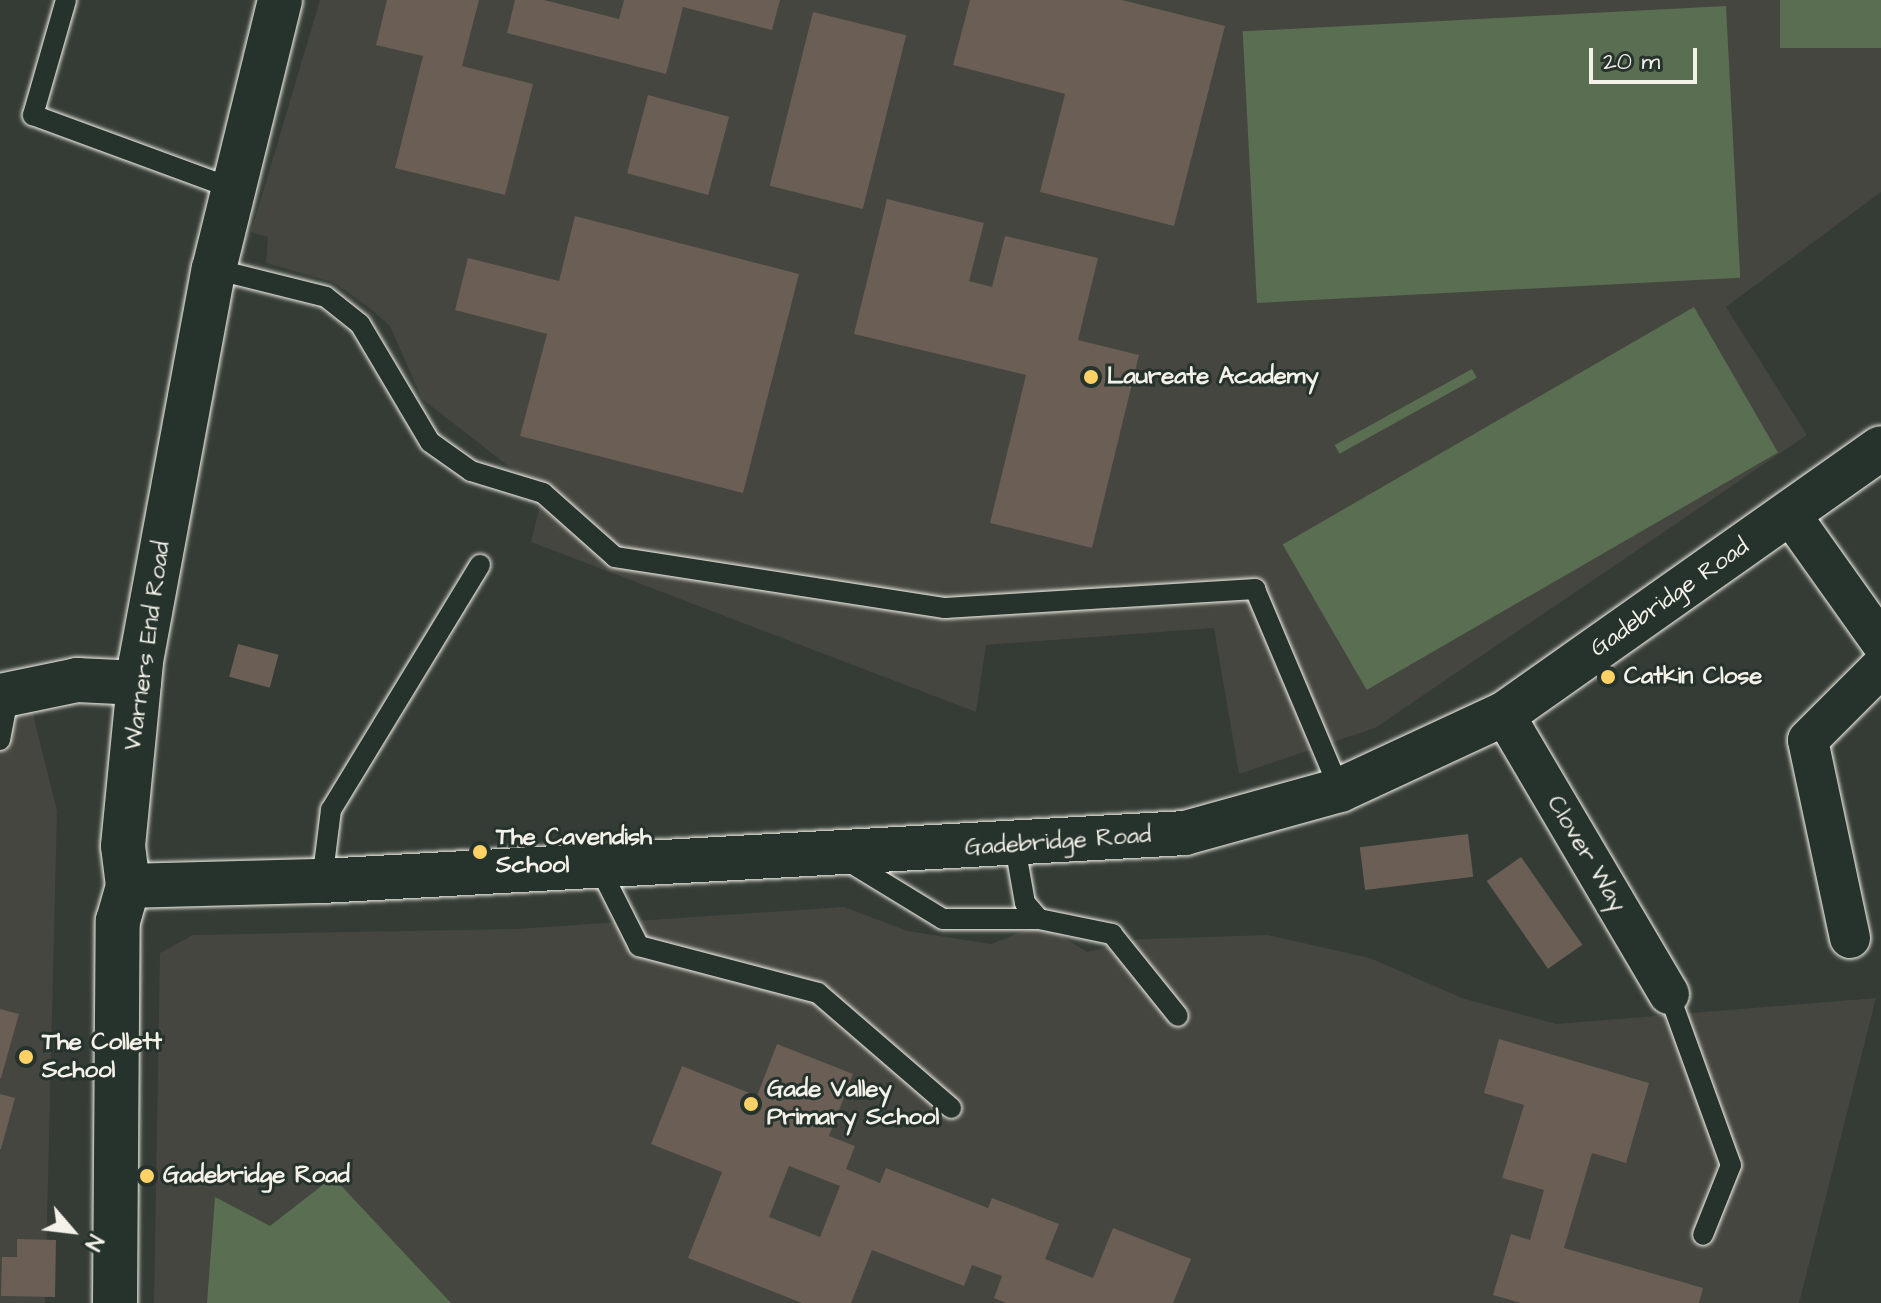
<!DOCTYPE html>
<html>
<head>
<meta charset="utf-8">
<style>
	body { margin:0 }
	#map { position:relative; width:1881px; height:1303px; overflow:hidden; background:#343c35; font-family:"Architects Daughter",sans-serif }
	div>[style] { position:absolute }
	.built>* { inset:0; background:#44463f }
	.green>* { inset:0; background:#5a6e52; transform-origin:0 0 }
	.building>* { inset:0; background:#6a5e55; transform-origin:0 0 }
	.roads { filter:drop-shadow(0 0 2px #f4f1e8) drop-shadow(0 0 2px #f4f1e8) }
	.lane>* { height:20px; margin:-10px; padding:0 10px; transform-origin:10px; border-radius:10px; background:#26332d }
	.street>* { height:40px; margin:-20px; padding:0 20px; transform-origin:20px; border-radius:20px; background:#26332d }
	.secondary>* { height:44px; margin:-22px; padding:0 22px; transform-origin:22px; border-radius:22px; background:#26332d }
	.dots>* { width:22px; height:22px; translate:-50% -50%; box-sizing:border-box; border:4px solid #26332d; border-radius:50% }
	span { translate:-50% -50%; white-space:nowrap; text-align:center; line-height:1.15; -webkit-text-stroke:6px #26332d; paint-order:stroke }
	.poi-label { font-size:24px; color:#f4f1e8; font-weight:700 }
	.left { translate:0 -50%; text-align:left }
	.street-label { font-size:24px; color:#f4f1e8 }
	.north { position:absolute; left:32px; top:1191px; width:80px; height:80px; -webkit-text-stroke:6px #26332d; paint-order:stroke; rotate:118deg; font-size:22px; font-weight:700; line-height:32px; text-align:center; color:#f4f1e8 }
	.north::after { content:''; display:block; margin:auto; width:28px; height:36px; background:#f4f1e8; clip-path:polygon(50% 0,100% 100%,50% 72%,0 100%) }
	.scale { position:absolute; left:1589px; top:48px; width:108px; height:36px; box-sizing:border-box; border:4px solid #f4f1e8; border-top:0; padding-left:10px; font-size:24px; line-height:28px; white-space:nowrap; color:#f4f1e8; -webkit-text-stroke:6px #26332d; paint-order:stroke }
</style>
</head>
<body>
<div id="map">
	<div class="built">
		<div style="clip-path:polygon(320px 0,1881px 0,1881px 192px,1726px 307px,1807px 435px,1375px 728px,1239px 774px,1214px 628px,986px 645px,976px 712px,531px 542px,543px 493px,422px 399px,390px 326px,371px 309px,333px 282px,266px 263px,268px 237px,251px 232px)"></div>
		<div style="clip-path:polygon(31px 706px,57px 811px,45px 1303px,0 1303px,0 719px)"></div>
		<div style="clip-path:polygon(844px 907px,908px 931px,991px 944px,1042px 924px,1087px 952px,1140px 939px,1268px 935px,1370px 958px,1462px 998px,1556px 1024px,1876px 998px,1799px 1303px,154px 1303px,160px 953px,193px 935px,516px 929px)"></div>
	</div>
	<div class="green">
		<div style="left:1780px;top:0;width:101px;height:48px"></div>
		<div style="left:1726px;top:6px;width:272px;height:484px;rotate:87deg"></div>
		<div style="left:1694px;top:307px;width:168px;height:475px;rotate:60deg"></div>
		<div style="left:1472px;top:369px;width:10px;height:157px;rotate:61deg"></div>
		<div style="clip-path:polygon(333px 1177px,451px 1303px,207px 1303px,215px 1197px,270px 1226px)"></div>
	</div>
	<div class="building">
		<div style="clip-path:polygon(387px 0,479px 0,462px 66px,533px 84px,505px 195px,395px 168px,423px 56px,376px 45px)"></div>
		<div style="clip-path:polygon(515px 0,544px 0,619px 19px,624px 0,780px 0,772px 30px,683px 7px,666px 74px,507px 33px)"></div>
		<div style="clip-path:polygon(970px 0,1122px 0,1225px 26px,1174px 226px,1040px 192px,1065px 94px,953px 65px)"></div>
		<div style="left:813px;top:12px;width:96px;height:179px;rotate:14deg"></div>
		<div style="left:648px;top:95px;width:84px;height:81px;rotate:15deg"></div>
		<div style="clip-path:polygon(887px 199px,984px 223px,969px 281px,992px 287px,1005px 236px,1098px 258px,1078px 340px,1139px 355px,1092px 548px,990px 523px,1026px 375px,854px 334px)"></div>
		<div style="clip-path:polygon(575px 216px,799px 274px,743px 493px,520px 436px,547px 334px,455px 310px,468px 258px,559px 281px)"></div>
		<div style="left:238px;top:644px;width:42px;height:34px;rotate:15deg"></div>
		<div style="left:1468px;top:834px;width:43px;height:109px;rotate:83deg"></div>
		<div style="left:1521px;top:857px;width:107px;height:42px;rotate:55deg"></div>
		<div style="clip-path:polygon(0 1009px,19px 1014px,1px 1078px,0 1078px)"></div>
		<div style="clip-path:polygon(1499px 1039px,1649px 1083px,1626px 1163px,1592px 1153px,1564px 1248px,1703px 1288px,1699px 1303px,1521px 1303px,1493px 1295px,1511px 1234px,1530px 1240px,1544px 1190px,1502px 1178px,1524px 1105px,1484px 1093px)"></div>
		<div style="clip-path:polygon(evenodd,777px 1044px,853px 1074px,829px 1136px,855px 1146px,846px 1169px,880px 1183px,886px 1168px,988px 1208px,992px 1198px,1059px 1224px,1045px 1259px,1093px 1278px,1113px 1228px,1191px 1259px,1173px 1303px,1006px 1303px,994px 1298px,1002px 1276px,972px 1265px,964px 1286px,872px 1250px,851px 1303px,802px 1303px,688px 1258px,722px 1172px,651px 1144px,682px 1066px,757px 1096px,777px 1044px,789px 1166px,840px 1186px,820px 1237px,769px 1217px,789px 1166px)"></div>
		<div style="clip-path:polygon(0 1094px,15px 1098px,1px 1149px,0 1149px)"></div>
		<div style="clip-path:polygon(17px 1239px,56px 1240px,55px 1297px,1px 1296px,2px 1257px,17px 1257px)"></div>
	</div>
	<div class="roads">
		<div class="lane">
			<div style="left:66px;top:0;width:120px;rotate:106deg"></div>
			<div style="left:33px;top:115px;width:214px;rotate:20.2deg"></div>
			<div style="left:214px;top:269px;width:115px;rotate:14deg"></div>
			<div style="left:326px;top:297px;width:43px;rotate:38.5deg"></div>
			<div style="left:360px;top:324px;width:137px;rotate:59.3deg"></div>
			<div style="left:430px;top:442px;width:50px;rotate:35.3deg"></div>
			<div style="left:471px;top:471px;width:75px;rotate:17deg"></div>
			<div style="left:543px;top:493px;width:96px;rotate:41.6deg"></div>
			<div style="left:615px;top:557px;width:334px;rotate:8.8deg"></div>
			<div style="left:945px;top:608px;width:311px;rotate:-3.5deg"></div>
			<div style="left:1255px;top:589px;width:218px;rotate:67.1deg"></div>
			<div style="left:0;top:740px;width:48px;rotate:-79.2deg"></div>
			<div style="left:843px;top:858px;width:117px;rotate:31.4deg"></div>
			<div style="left:943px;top:919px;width:96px"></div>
			<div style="left:1039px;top:919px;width:21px;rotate:-131deg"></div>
			<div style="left:1025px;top:903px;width:58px;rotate:-100deg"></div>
			<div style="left:598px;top:865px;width:91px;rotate:63.2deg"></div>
			<div style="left:639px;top:946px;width:185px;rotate:14.7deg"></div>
			<div style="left:818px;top:993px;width:176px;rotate:40.8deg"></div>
			<div style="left:322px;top:881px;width:72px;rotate:-82.8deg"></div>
			<div style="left:331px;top:810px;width:287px;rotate:-58.7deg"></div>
			<div style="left:1039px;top:919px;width:75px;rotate:11.6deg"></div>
			<div style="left:1112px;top:934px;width:105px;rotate:51.2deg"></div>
			<div style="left:1669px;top:994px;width:182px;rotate:70.1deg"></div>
			<div style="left:1731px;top:1165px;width:75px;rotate:111.8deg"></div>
		</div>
		<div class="street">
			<div style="left:1790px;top:514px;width:157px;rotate:54.6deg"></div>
			<div style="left:1504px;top:714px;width:325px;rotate:59.5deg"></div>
			<div style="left:1850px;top:938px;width:202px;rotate:-102deg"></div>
			<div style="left:1808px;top:740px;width:103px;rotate:-45deg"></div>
		</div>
		<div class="secondary">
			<div style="left:0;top:696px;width:79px;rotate:-11.7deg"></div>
			<div style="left:77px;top:680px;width:62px;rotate:2.8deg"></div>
			<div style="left:128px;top:886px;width:194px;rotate:-1.5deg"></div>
			<div style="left:322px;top:881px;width:864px;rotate:-3.18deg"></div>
			<div style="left:1185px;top:833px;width:161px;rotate:-15.5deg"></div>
			<div style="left:1340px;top:790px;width:181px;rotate:-24.9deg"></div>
			<div style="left:1504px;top:714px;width:461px;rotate:-35.2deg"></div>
			<div style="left:115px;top:1303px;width:382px;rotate:-89.6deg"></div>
			<div style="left:118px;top:921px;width:36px;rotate:-74deg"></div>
			<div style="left:128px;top:886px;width:40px;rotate:-97.1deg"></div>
			<div style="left:123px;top:846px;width:186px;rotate:-84.4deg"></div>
			<div style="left:141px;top:661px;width:399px;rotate:-79.5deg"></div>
			<div style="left:214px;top:269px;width:277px;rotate:-76.2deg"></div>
		</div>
	</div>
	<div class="dots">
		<div style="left:1091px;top:377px;background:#ffd166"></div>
		<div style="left:1608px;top:677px;background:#ffd166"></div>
		<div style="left:480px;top:852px;background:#ffd166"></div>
		<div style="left:26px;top:1057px;background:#ffd166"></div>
		<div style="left:751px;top:1104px;background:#ffd166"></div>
		<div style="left:147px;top:1176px;background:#ffd166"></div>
	</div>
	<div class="poi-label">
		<span class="left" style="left:1107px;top:377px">Laureate Academy</span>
		<span class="left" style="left:1624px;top:677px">Catkin Close</span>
		<span class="left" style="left:496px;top:852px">The Cavendish<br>School</span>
		<span class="left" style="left:42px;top:1057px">The Collett<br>School</span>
		<span class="left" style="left:767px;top:1104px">Gade Valley<br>Primary School</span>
		<span class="left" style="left:163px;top:1176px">Gadebridge Road</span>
	</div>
	<div class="street-label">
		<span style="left:1670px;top:598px;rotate:-35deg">Gadebridge Road</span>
		<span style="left:148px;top:646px;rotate:-82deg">Warners End Road</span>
		<span style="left:1058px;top:842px;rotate:-4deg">Gadebridge Road</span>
		<span style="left:1586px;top:854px;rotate:59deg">Clover Way</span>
	</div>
	<div class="north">N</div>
	<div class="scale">20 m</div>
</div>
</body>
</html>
